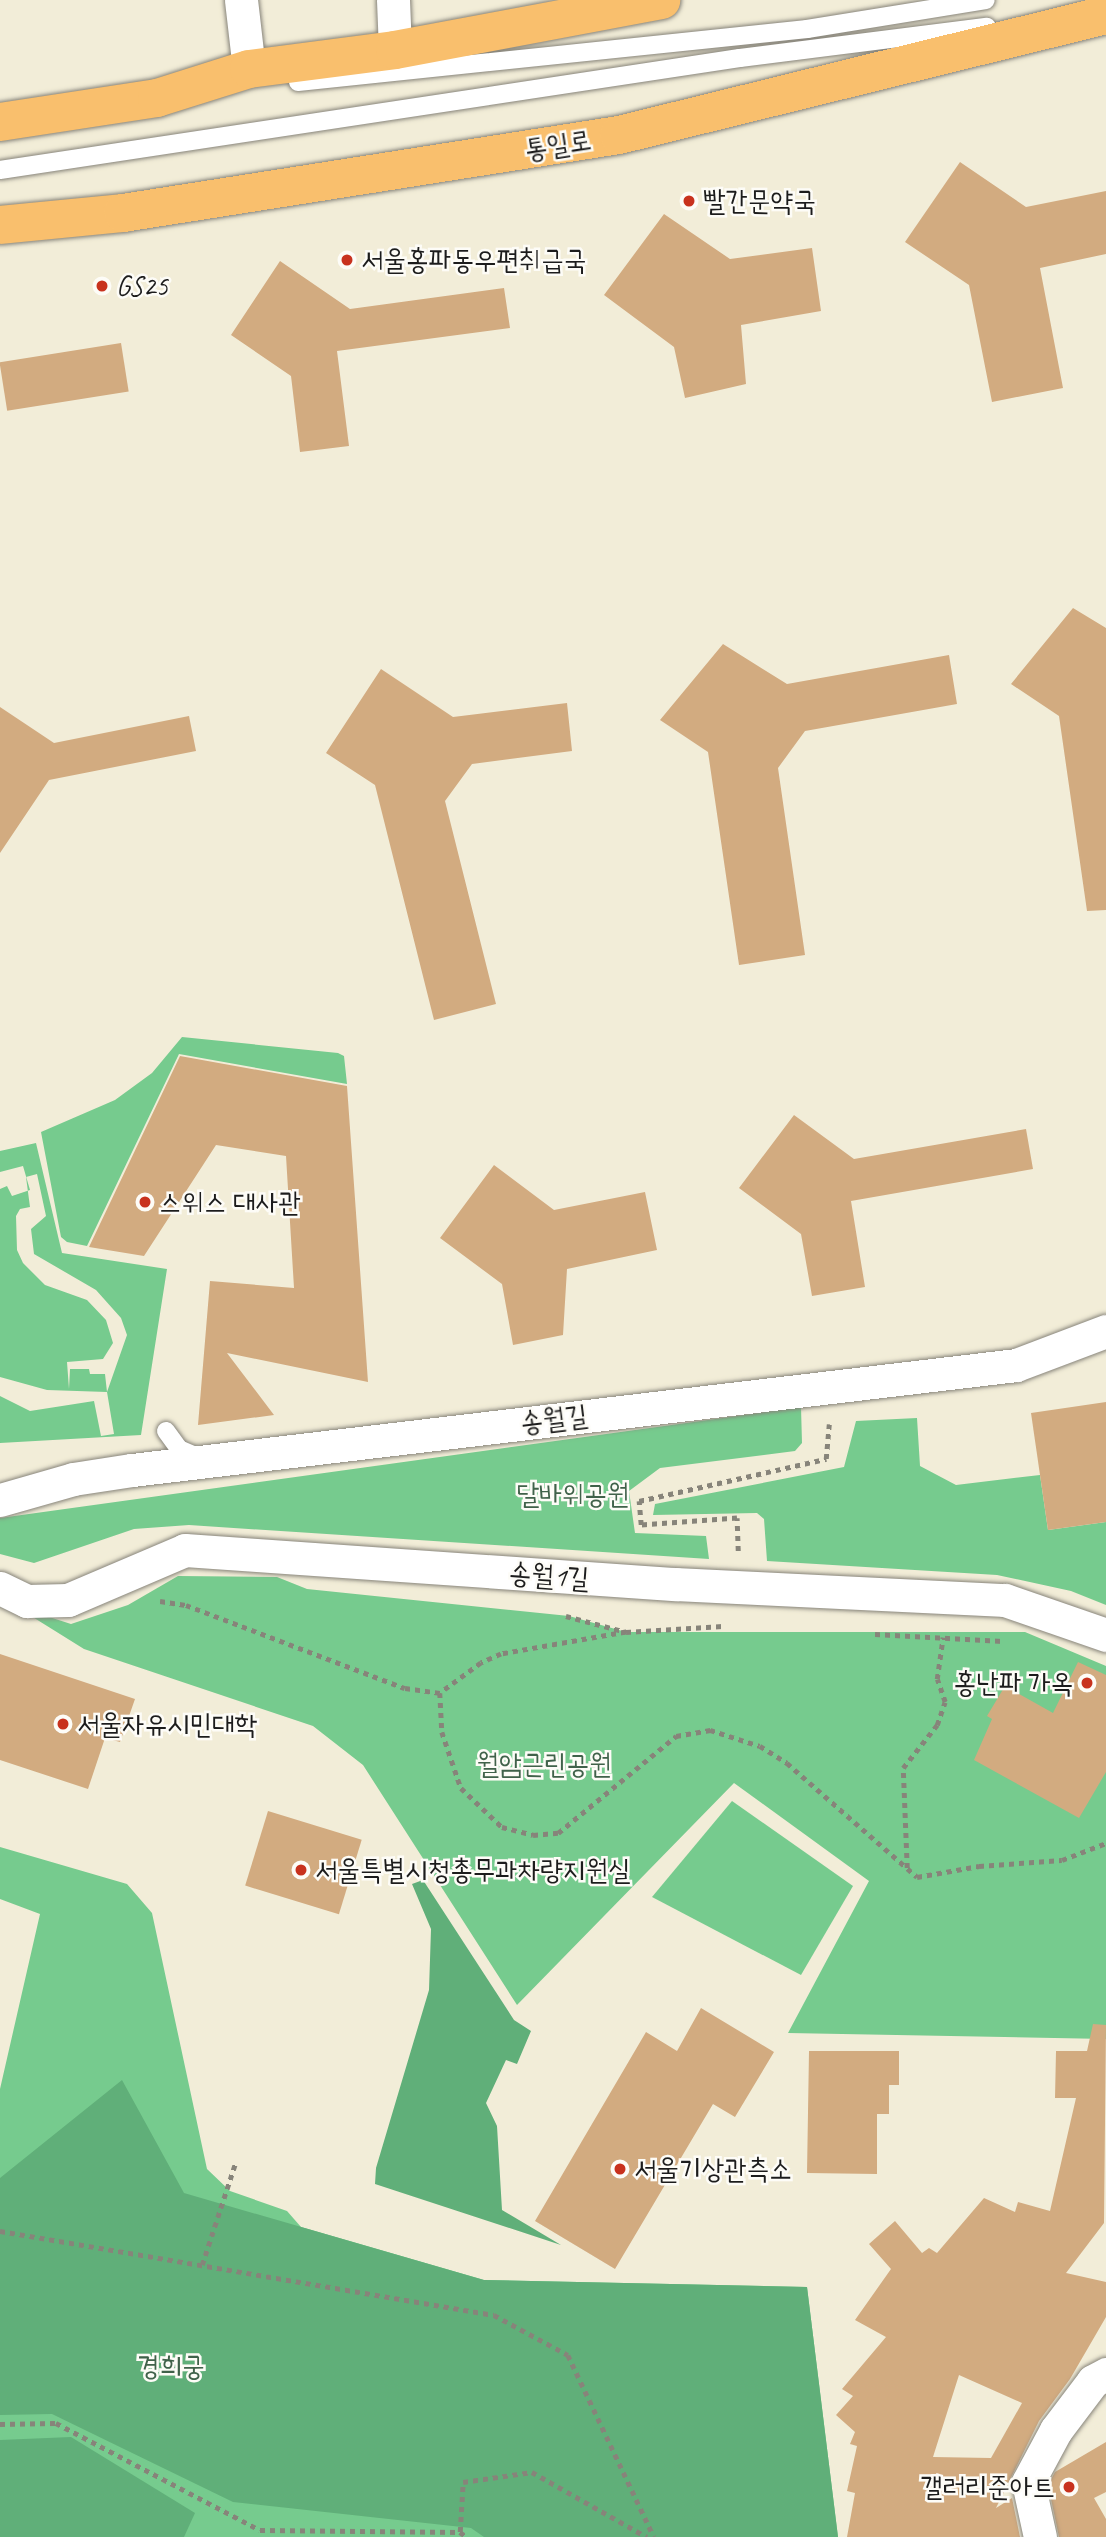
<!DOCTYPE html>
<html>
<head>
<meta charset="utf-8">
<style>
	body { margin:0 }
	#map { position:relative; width:1106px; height:2537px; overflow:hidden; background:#f2edd8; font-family:Caveat,"Poor Story",sans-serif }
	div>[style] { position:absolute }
	.green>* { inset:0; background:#76cb8e }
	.forest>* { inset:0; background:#60af79 }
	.building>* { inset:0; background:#d2ab80; transform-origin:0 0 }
	.path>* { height:4.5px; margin-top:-2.25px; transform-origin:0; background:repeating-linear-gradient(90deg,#87847a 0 5px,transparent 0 10px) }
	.roads { filter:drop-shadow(0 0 2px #87847a) drop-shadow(0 0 2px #87847a) }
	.service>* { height:18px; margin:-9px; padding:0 9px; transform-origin:9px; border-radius:9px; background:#fff }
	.minor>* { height:33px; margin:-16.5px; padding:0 16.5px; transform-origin:16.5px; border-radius:16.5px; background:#fff }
	.primary>* { height:38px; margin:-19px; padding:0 19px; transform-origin:19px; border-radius:19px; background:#f9bf6d }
	.dots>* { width:19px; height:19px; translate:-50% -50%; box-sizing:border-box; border:4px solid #fdfcf7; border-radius:50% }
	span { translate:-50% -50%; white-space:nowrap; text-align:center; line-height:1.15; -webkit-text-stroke:5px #fdfcf7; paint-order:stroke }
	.street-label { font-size:28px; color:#1c1c1c }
	.poi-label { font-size:28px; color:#1c1c1c }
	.left { translate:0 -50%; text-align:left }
	.right { translate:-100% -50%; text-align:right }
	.park-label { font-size:28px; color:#40624a }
</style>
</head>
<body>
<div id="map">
	<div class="green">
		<div style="clip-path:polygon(182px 1037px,338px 1053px,344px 1056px,347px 1084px,179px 1054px,87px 1246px,67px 1242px,61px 1237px,41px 1132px,115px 1100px,152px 1073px)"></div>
		<div style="clip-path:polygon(evenodd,36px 1143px,62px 1253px,167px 1269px,141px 1435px,0 1443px,0 1396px,30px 1411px,94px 1401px,101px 1436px,114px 1434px,107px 1392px,47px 1390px,0 1377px,0 1189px,7px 1186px,12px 1196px,30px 1190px,23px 1166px,0 1172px,0 1151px,36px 1143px,37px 1174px,46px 1216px,31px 1229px,34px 1254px,96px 1290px,121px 1318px,127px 1335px,107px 1392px,105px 1374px,90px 1374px,89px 1369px,70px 1369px,69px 1389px,67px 1362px,103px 1359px,113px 1343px,106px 1320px,87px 1300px,45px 1285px,23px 1263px,17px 1250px,16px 1216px,20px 1209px,30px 1207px,26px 1177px,37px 1174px)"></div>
		<div style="clip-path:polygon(801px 1407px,802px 1443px,795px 1451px,660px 1468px,629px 1491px,635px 1533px,706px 1536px,709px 1559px,189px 1525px,134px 1529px,34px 1563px,0 1554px,0 1518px)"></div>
		<div style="clip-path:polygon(917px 1418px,920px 1466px,956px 1485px,1040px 1475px,1048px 1530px,1106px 1522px,1106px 1605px,1071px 1591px,997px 1575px,767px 1561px,764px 1519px,757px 1513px,653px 1515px,655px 1504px,844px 1467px,856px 1421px)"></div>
		<div style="clip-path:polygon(178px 1576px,277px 1577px,307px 1589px,569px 1616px,626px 1632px,1025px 1632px,1106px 1666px,1106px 2039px,788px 2033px,869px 1881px,734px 1783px,517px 2005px,363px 1765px,313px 1726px,84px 1649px,15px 1606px,71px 1624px,128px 1605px)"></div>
		<div style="clip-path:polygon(732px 1801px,853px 1886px,801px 1975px,652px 1897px)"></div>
		<div style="clip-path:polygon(0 1847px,127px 1884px,152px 1913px,207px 2169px,230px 2191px,287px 2211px,301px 2227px,484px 2280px,807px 2287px,838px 2537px,0 2537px,0 2089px,40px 1914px,0 1899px)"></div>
	</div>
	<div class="forest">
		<div style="clip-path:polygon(423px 1880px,514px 2020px,531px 2031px,517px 2064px,506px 2060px,486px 2103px,497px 2126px,502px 2210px,561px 2245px,375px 2184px,376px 2168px,429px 1990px,431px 1929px,412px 1884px)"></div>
		<div style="clip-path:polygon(122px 2080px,184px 2193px,484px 2280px,807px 2287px,838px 2537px,484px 2537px,471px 2528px,233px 2502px,52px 2414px,0 2415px,0 2178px)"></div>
		<div style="clip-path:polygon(71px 2437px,195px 2513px,184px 2537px,0 2537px,0 2440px)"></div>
	</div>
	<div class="building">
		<div style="clip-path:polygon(960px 162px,1026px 207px,1106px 191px,1106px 254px,1040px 268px,1063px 388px,992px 402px,969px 285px,905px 242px)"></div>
		<div style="clip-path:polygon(664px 214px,730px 259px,812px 248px,821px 311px,741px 325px,746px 384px,685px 398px,674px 347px,604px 295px)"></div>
		<div style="clip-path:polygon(280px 261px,350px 309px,504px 288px,510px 328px,337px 351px,349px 446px,300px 452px,291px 376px,231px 335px)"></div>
		<div style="left:121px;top:343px;width:49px;height:123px;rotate:81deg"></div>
		<div style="clip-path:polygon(1073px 608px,1106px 628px,1106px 910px,1087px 911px,1059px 716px,1011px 684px)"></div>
		<div style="clip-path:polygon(723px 644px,787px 684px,949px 655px,957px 704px,805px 731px,778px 768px,805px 955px,739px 965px,708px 752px,660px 720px)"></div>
		<div style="clip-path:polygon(381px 669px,453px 717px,567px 703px,572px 751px,472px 764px,445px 801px,496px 1004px,434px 1020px,375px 785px,326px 753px)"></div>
		<div style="clip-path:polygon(0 707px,54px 743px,189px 716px,196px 751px,49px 780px,0 853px)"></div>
		<div style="clip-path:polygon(180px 1056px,347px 1086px,368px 1382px,227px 1353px,274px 1415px,198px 1425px,210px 1281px,294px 1288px,286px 1156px,216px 1145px,144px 1256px,89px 1247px)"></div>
		<div style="clip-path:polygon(794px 1115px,854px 1159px,1026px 1129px,1033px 1169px,851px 1201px,865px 1287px,812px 1296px,801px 1234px,739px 1188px)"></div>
		<div style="clip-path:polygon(494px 1165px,554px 1210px,645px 1192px,657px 1250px,567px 1269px,563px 1335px,513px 1345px,502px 1284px,440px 1238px)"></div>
		<div style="clip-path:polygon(1106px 1402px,1106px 1522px,1048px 1530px,1031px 1413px)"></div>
		<div style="clip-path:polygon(0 1654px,135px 1699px,120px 1742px,105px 1738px,88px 1789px,0 1760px)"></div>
		<div style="clip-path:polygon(1078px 1662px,1106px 1675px,1106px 1772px,1079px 1818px,974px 1760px,992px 1719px,987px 1716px,1005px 1686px,1053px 1713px)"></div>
		<div style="left:268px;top:1811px;width:98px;height:78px;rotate:17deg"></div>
		<div style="clip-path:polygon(701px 2008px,774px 2052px,735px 2117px,713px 2104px,615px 2269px,535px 2221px,646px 2032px,677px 2051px)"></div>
		<div style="clip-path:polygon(evenodd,1093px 2024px,1106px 2025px,1104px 2223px,1066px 2273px,1106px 2282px,1106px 2317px,1070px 2379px,1039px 2421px,996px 2508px,1012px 2498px,1020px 2537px,847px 2537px,855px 2493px,847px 2491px,857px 2446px,850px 2444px,855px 2432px,836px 2415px,853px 2396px,842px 2389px,886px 2337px,855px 2320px,891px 2269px,869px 2244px,895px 2221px,922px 2253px,929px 2248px,937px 2253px,984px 2198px,1015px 2212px,1018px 2202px,1050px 2211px,1076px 2098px,1055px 2098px,1056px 2051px,1087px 2051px,1093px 2024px,959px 2375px,1022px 2403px,991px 2458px,933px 2457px,959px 2375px)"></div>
		<div style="clip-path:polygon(809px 2051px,899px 2051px,899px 2085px,889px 2085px,889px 2114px,877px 2114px,877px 2174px,807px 2173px)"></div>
		<div style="clip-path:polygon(1106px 2442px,1106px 2492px,1094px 2498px,1106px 2519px,1106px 2537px,1059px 2537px,1048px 2485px,1055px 2472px)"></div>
	</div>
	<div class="path">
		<div style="left:738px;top:1551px;width:33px;rotate:-92deg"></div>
		<div style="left:737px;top:1518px;width:96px;rotate:175.8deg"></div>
		<div style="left:641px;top:1525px;width:24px;rotate:-95deg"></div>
		<div style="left:639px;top:1501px;width:192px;rotate:-12.7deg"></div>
		<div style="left:826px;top:1459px;width:35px;rotate:-85deg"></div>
		<div style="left:160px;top:1601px;width:26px;rotate:9deg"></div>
		<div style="left:186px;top:1605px;width:234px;rotate:20.8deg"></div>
		<div style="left:405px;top:1688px;width:35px;rotate:8deg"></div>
		<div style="left:566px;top:1616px;width:62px;rotate:14.9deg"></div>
		<div style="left:626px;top:1632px;width:127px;rotate:170deg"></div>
		<div style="left:501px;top:1654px;width:22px;rotate:156deg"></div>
		<div style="left:481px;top:1663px;width:51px;rotate:143.8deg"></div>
		<div style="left:440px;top:1693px;width:39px;rotate:87deg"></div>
		<div style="left:442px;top:1732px;width:59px;rotate:71.3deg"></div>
		<div style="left:461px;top:1788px;width:57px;rotate:43.6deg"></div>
		<div style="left:502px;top:1827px;width:32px;rotate:14deg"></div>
		<div style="left:533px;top:1835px;width:25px;rotate:-5deg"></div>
		<div style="left:558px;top:1833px;width:153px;rotate:-39.4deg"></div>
		<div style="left:676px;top:1736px;width:35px;rotate:-10deg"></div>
		<div style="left:710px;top:1730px;width:52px;rotate:17.7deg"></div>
		<div style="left:760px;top:1746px;width:32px;rotate:32deg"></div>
		<div style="left:787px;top:1763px;width:173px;rotate:41.2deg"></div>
		<div style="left:917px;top:1877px;width:63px;rotate:-10.1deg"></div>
		<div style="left:979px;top:1866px;width:83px;rotate:-4.1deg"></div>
		<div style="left:1062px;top:1860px;width:47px;rotate:-21.1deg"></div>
		<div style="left:626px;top:1632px;width:97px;rotate:-3.5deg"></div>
		<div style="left:875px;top:1634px;width:128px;rotate:3.1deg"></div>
		<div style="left:907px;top:1868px;width:100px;rotate:-92.3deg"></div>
		<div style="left:903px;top:1768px;width:55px;rotate:-51.7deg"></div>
		<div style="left:937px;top:1725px;width:24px;rotate:-71deg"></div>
		<div style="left:945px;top:1702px;width:24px;rotate:-109deg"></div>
		<div style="left:937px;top:1679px;width:42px;rotate:-81.9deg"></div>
		<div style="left:0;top:2231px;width:501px;rotate:9.65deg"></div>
		<div style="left:494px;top:2315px;width:84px;rotate:28.4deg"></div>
		<div style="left:568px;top:2355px;width:201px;rotate:64.7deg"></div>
		<div style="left:202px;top:2265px;width:109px;rotate:-71.9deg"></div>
		<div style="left:0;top:2424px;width:56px;rotate:-1deg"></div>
		<div style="left:56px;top:2423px;width:230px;rotate:27.7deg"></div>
		<div style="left:260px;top:2530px;width:200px;rotate:0.6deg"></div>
		<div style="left:460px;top:2532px;width:9px;rotate:36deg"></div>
		<div style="left:460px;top:2532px;width:50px;rotate:-86.6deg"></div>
		<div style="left:463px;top:2482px;width:70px;rotate:-8.2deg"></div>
		<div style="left:532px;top:2472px;width:132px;rotate:29.5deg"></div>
	</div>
	<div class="roads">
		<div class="service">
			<div style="left:298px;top:82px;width:512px;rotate:-5.94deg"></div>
			<div style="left:807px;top:29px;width:181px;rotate:-9.2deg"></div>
			<div style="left:0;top:170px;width:748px;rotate:-8.61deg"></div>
			<div style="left:740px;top:58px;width:249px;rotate:-7.2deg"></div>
			<div style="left:166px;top:1431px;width:22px;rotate:54deg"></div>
			<div style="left:179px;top:1449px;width:21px;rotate:23deg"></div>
		</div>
		<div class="minor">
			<div style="left:241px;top:0;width:69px;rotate:83.4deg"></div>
			<div style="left:393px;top:0;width:50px;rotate:87.7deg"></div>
			<div style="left:0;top:1500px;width:76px;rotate:-16deg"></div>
			<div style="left:73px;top:1479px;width:60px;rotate:-8.7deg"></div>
			<div style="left:132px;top:1470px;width:890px;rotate:-6.77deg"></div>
			<div style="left:1016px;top:1365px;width:96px;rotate:-20.7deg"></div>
			<div style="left:0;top:1588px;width:30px;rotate:26deg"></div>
			<div style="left:27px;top:1601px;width:41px;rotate:-1.4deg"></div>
			<div style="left:68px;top:1600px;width:127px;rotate:-23.1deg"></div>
			<div style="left:185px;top:1550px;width:492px;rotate:4deg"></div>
			<div style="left:676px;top:1584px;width:329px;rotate:2.8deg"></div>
			<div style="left:1005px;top:1600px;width:107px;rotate:19.1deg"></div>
			<div style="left:1040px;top:2537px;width:56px;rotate:-102.3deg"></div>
			<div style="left:1028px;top:2482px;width:59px;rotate:-61.7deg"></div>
			<div style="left:1056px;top:2430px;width:61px;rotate:-52.9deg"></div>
			<div style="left:1093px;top:2381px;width:15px;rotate:-28deg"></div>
		</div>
		<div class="primary">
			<div style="left:0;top:122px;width:159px;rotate:-8.7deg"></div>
			<div style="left:157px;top:98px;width:96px;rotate:-17.5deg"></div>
			<div style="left:249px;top:69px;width:147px;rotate:-7.4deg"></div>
			<div style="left:395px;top:50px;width:271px;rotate:-10.6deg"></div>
			<div style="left:0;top:225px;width:124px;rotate:-5.6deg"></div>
			<div style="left:123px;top:213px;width:502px;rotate:-8.94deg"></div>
			<div style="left:619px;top:135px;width:502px;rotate:-13.84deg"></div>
		</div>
	</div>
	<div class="dots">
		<div style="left:689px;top:201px;background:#c8321e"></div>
		<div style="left:347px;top:260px;background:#c8321e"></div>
		<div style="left:102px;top:286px;background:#c8321e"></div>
		<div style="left:145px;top:1202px;background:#c8321e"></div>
		<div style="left:1087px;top:1683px;background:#c8321e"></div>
		<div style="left:63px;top:1724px;background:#c8321e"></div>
		<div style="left:301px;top:1870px;background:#c8321e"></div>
		<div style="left:620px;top:2169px;background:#c8321e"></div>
		<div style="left:1069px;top:2487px;background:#c8321e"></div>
	</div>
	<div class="street-label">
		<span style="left:558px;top:145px;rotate:-9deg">통일로</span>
		<span style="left:554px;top:1419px;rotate:-7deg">송월길</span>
		<span style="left:549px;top:1576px;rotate:4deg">송월1길</span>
	</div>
	<div class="poi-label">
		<span class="left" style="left:703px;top:201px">빨간문약국</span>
		<span class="left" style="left:361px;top:260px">서울홍파동우편취급국</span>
		<span class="left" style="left:116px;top:286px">GS25</span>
		<span class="left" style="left:159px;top:1202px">스위스 대사관</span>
		<span class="right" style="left:1073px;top:1683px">홍난파 가옥</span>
		<span class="left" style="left:77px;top:1724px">서울자유시민대학</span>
		<span class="left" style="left:315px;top:1870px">서울특별시청총무과차량지원실</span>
		<span class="left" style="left:634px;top:2169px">서울기상관측소</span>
		<span class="right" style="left:1055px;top:2487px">갤러리준아트</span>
	</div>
	<div class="park-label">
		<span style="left:573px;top:1494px">달바위공원</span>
		<span style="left:544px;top:1764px">월암근린공원</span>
		<span style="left:171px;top:2366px">경희궁</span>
	</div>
</div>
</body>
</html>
